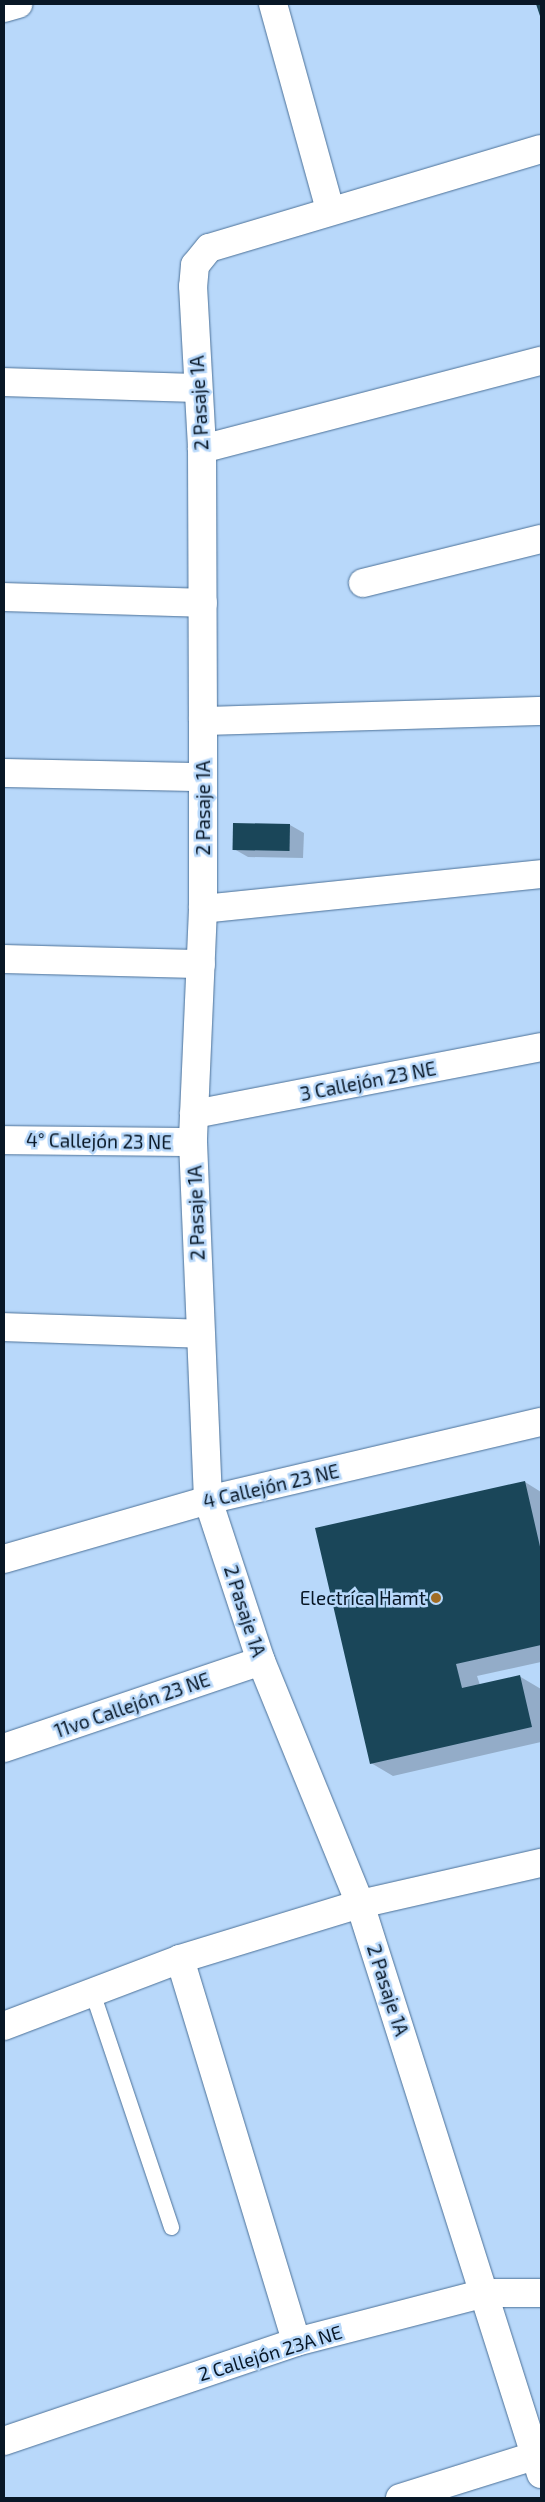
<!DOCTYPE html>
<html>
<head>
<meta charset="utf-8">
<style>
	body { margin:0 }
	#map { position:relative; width:545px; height:2502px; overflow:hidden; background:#b8d8fa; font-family:"Exo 2",sans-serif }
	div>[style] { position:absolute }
	.shadow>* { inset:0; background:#0003 }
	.building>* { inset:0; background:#1a4659; transform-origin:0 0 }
	.roads { filter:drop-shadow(0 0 1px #4c7198) drop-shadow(0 0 1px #4c7198) }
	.lane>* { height:15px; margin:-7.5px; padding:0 7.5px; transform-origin:7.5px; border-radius:7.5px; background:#fff }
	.street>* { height:28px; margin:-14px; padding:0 14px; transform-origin:14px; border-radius:14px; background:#fff }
	.secondary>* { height:28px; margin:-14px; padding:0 14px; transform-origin:14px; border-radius:14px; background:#fff }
	.dots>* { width:14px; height:14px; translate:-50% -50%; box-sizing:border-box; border:2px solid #b8d8fa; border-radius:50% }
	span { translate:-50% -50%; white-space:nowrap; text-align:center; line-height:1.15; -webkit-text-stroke:5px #b8d8fa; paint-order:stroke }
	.street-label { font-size:19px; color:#081726 }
	.poi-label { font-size:19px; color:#081726 }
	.right { translate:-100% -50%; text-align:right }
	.frame { position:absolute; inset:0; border:5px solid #081726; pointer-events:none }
</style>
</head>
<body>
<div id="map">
	<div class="shadow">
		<div style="clip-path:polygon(290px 825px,304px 833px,303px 858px,248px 857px,234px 849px)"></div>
		<div style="clip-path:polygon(525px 1482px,541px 1492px,541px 1662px,477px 1676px,480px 1685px,519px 1676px,541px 1689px,541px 1742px,393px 1776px,371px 1763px)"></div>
	</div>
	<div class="building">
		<div style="clip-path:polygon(536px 4px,541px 4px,541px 19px)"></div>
		<div style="left:233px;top:823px;width:57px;height:27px;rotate:1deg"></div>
		<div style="clip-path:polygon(525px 1481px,541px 1551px,541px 1645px,456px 1664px,462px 1688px,520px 1675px,532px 1727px,370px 1764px,315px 1528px)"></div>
	</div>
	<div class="roads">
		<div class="lane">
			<div style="left:92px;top:1992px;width:248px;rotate:71.4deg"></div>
		</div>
		<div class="street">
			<div style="left:273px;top:4px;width:214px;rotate:74.5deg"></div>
			<div style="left:4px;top:8px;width:15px;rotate:-16deg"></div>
			<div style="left:541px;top:149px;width:346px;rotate:163.4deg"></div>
			<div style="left:209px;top:248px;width:22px;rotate:129deg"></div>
			<div style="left:195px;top:265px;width:21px;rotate:95deg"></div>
			<div style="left:193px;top:286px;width:163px;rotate:86.8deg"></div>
			<div style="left:202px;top:449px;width:272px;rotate:89.8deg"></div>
			<div style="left:203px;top:721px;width:188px;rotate:90deg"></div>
			<div style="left:203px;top:909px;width:233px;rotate:92.5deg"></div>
			<div style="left:193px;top:1142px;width:358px;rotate:87.6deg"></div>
			<div style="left:208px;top:1500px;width:169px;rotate:71.8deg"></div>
			<div style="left:261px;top:1661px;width:262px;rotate:67.8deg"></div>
			<div style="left:360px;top:1904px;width:598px;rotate:72.38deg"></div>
			<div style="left:4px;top:382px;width:194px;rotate:1.8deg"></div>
			<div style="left:202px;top:449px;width:350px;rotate:-14.6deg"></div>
			<div style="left:363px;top:583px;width:183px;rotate:-13.9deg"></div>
			<div style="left:4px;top:597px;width:199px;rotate:1.7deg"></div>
			<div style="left:203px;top:721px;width:338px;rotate:-1.7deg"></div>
			<div style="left:4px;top:773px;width:199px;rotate:1.2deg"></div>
			<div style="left:203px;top:909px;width:340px;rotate:-5.9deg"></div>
			<div style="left:4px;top:959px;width:197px;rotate:1.5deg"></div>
			<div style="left:194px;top:1114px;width:353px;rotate:-10.9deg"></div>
			<div style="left:4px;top:1140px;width:189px;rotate:0.6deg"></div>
			<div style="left:4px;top:1327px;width:196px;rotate:2deg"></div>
			<div style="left:4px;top:1559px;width:212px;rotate:-16.1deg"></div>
			<div style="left:208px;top:1500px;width:342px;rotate:-13.2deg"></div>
			<div style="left:4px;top:1748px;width:271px;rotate:-18.7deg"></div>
			<div style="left:180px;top:1959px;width:400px;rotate:73.1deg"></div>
			<div style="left:4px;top:2441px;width:308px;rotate:-18.7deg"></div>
			<div style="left:296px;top:2342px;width:196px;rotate:-14.5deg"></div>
			<div style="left:486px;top:2293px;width:55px"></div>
			<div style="left:400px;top:2498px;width:140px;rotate:-17.4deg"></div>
		</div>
		<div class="secondary">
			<div style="left:4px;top:2026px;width:188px;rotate:-20.8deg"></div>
			<div style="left:180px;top:1959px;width:188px;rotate:-17deg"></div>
			<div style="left:360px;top:1904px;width:186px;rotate:-12.8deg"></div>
		</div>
	</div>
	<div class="dots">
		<div style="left:436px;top:1598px;background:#a06c24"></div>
	</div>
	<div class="street-label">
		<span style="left:199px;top:403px;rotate:-93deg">2 Pasaje 1A</span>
		<span style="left:203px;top:808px;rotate:-90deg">2 Pasaje 1A</span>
		<span style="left:368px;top:1081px;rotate:-11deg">3 Callejón 23 NE</span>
		<span style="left:99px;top:1141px;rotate:1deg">4° Callejón 23 NE</span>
		<span style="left:196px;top:1213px;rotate:-92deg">2 Pasaje 1A</span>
		<span style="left:271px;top:1486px;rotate:-13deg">4 Callejón 23 NE</span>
		<span style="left:245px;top:1611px;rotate:72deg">2 Pasaje 1A</span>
		<span style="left:132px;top:1705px;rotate:-19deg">11vo Callejón 23 NE</span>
		<span style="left:388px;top:1990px;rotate:72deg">2 Pasaje 1A</span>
		<span style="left:270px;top:2353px;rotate:-17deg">2 Callejón 23A NE</span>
	</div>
	<div class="poi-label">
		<span class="right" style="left:426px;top:1598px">Electríca Hamt</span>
	</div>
	<div class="frame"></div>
</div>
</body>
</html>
